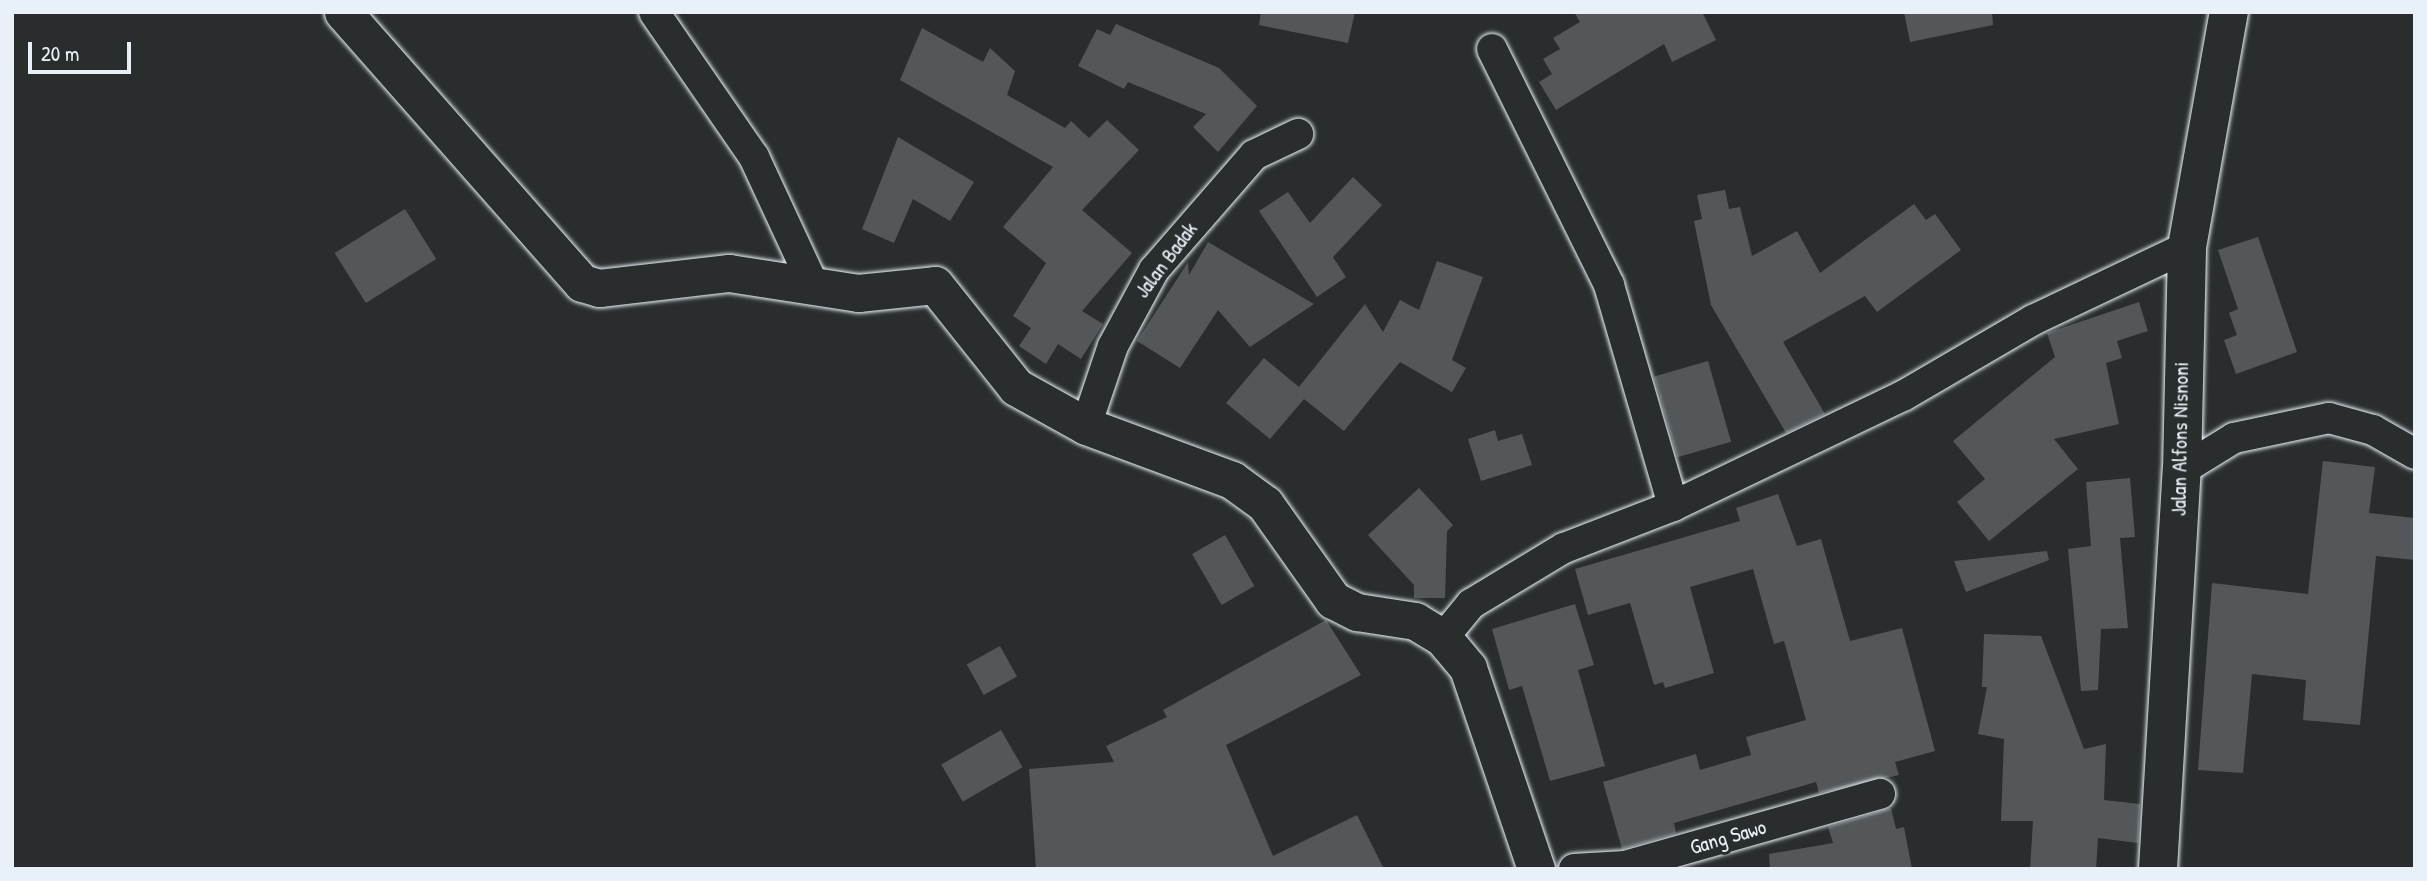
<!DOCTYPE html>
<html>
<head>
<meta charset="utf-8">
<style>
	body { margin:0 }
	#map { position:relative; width:2427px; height:881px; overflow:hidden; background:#2a2d2e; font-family:"Patrick Hand",sans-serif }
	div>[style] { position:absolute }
	.building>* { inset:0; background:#535759; transform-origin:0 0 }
	.roads { filter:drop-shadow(0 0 2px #e8f1f8) drop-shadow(0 0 2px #e8f1f8) }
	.minor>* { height:30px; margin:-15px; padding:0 15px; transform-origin:15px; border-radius:15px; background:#2a2d2e }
	.tertiary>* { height:37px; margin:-18.5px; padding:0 18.5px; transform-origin:18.5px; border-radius:18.5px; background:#2a2d2e }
	.secondary>* { height:38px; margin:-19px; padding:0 19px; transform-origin:19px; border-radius:19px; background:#2a2d2e }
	span { translate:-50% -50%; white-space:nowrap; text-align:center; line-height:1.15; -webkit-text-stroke:6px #2a2d2e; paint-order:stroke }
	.street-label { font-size:21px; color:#e8f1f8 }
	.frame { position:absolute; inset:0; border:14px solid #e8f1f8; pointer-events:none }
	.scale { position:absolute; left:28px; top:42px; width:103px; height:32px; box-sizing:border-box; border:4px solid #e8f1f8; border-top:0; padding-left:9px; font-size:21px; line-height:24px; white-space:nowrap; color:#e8f1f8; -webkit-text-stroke:5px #2a2d2e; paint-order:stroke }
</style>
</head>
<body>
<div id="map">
	<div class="building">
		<div style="clip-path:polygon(1261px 12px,1355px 12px,1348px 43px,1259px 25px)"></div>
		<div style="clip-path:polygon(1574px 12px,1702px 12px,1716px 40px,1672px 62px,1664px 44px,1556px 110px,1539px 82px,1552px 74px,1543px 59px,1560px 49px,1553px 38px,1580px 22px)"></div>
		<div style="clip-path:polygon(1904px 12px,1992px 12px,1993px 25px,1910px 42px)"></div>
		<div style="clip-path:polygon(1116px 24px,1219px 68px,1257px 106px,1218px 152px,1193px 127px,1206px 114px,1128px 82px,1124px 89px,1078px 66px,1097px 29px,1110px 35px)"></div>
		<div style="clip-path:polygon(922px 28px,983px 62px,990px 48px,1015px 71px,1007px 95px,1065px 128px,1071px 121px,1089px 138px,1107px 120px,1139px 150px,1082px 210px,1132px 253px,1082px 311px,1103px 324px,1081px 359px,1058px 344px,1046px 364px,1019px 346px,1031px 328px,1013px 316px,1046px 263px,1003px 227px,1053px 167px,900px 80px)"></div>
		<div style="clip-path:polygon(898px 137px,974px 182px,950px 221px,913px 199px,894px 243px,862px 229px)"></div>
		<div style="clip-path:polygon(1353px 177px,1382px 205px,1333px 257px,1346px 277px,1317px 297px,1259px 211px,1288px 192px,1310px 223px)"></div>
		<div style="clip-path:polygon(1725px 190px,1729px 209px,1740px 207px,1752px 256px,1797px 231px,1820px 273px,1914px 204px,1926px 220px,1935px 214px,1961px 250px,1877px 312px,1865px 296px,1783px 342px,1825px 414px,1786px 433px,1711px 305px,1694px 221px,1702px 219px,1697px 195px)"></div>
		<div style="left:405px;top:209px;width:59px;height:83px;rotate:58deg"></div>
		<div style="clip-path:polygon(2258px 237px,2297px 352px,2236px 374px,2224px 340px,2237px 335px,2229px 313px,2238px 309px,2218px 250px)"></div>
		<div style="clip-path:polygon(1208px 242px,1314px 304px,1250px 347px,1218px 310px,1180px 368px,1137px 341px,1188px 262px,1189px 275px)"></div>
		<div style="clip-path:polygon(1437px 261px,1483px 277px,1452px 360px,1466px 368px,1452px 392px,1400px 362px,1344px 431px,1304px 399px,1270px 439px,1226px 403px,1264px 358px,1299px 387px,1365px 304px,1383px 332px,1400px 300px,1419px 310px)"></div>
		<div style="clip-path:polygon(2139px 302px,2148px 331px,2117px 341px,2122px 358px,2106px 363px,2119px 424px,2054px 439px,2078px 469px,1989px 541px,1957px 502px,1985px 479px,1953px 441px,2055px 357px,2047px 333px)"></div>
		<div style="left:1708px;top:361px;width:84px;height:56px;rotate:74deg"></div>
		<div style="clip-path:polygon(1495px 430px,1498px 441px,1522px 434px,1532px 465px,1481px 481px,1468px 439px)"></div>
		<div style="clip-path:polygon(2323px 461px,2375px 467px,2369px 513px,2415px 518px,2415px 560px,2376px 556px,2360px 725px,2303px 720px,2306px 680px,2252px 674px,2243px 773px,2198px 770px,2212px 583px,2308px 594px)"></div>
		<div style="clip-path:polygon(2130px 478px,2135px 537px,2120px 538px,2128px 628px,2101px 629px,2098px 690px,2081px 691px,2068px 549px,2091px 546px,2086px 482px)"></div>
		<div style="clip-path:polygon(1419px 488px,1453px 525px,1447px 531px,1445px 598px,1414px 598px,1414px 585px,1368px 535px)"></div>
		<div style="clip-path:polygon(1778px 494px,1797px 546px,1821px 539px,1850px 641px,1902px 628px,1935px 751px,1895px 762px,1899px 775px,1819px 793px,1816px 782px,1674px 823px,1676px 833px,1622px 849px,1603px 782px,1696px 754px,1700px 770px,1751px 755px,1746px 737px,1806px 720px,1784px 641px,1774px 644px,1753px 569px,1690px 587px,1714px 673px,1665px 688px,1663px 682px,1654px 685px,1630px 603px,1588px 615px,1575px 569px,1740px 521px,1736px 508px)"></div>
		<div style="left:1225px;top:535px;width:59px;height:38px;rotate:60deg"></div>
		<div style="clip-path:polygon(2047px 551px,2049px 560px,1966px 592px,1954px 561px)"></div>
		<div style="clip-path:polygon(1575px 604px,1594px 665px,1578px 670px,1605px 766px,1550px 781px,1522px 686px,1509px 690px,1492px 629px)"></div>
		<div style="clip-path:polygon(1326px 620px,1361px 675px,1226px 745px,1273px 856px,1357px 815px,1384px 869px,1036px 869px,1029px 769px,1114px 762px,1106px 746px,1167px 717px,1163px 710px)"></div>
		<div style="clip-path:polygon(1984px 634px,2041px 636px,2084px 749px,2106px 744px,2104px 800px,2140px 804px,2138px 843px,2098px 838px,2096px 869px,2030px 869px,2033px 821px,2001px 821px,2004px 739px,1978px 734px,1987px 687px,1982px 687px)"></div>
		<div style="left:1000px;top:646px;width:35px;height:38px;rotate:61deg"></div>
		<div style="left:1001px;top:730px;width:43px;height:69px;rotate:60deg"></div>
		<div style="clip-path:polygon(1891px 808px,1896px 829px,1904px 827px,1912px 869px,1770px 869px,1769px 854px,1833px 843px,1828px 827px)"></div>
	</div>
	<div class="roads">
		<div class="minor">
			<div style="left:654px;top:12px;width:176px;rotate:55.4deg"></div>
			<div style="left:754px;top:157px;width:140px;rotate:65.1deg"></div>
			<div style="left:1492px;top:49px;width:263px;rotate:63.6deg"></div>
			<div style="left:1609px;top:285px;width:230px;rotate:73.8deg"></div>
			<div style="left:1086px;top:426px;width:84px;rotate:-71.4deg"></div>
			<div style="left:1113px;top:346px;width:86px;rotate:-61.7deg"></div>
			<div style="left:1154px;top:270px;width:152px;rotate:-49deg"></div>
			<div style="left:1254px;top:155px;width:49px;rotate:-25.5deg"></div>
			<div style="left:2182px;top:470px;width:61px;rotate:-31.6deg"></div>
			<div style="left:2234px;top:438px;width:97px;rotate:-11.9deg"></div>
			<div style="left:2329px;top:418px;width:46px;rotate:15.3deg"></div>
			<div style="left:2373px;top:430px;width:48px;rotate:29.7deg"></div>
			<div style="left:1443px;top:638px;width:44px;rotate:-50.5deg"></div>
			<div style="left:1471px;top:604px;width:109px;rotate:-31.1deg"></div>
			<div style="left:1564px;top:548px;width:117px;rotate:-21.1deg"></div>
			<div style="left:1673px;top:506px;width:255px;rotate:-25.6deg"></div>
			<div style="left:1903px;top:396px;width:151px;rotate:-30.3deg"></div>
			<div style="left:2033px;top:320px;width:170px;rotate:-25.4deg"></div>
			<div style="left:1574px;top:869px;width:51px;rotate:-3.4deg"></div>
			<div style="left:1625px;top:866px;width:265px;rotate:-15.8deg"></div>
		</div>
		<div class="tertiary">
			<div style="left:343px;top:12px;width:361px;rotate:48.6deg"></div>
			<div style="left:582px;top:283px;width:18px;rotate:16deg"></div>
			<div style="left:599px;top:288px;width:131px;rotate:-6.6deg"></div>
			<div style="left:729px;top:273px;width:131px;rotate:8.8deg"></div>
			<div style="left:858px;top:293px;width:77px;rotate:-5.9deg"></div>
			<div style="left:935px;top:285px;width:130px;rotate:51.5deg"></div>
			<div style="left:1016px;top:387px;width:80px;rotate:29.1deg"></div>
			<div style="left:1086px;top:426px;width:156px;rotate:20.3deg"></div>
			<div style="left:1232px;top:480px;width:41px;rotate:36deg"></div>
			<div style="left:1265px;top:504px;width:118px;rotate:54.7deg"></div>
			<div style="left:1333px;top:600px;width:27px;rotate:27deg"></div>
			<div style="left:1357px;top:612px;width:59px;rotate:8.8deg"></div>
			<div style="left:1415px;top:621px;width:33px;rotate:31deg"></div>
			<div style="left:1443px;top:638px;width:39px;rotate:50deg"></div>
			<div style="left:1468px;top:668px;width:212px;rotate:71.3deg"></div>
		</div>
		<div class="secondary">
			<div style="left:2158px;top:869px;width:400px;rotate:-86.6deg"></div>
			<div style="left:2182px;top:470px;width:223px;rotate:-88.7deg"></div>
			<div style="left:2187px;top:247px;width:239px;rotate:-79.9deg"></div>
		</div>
	</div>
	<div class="street-label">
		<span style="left:1166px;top:260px;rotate:-53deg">Jalan Badak</span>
		<span style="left:2180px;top:439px;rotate:-89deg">Jalan Alfons Nisnoni</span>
		<span style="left:1728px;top:837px;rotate:-16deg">Gang Sawo</span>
	</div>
	<div class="frame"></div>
	<div class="scale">20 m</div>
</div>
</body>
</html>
